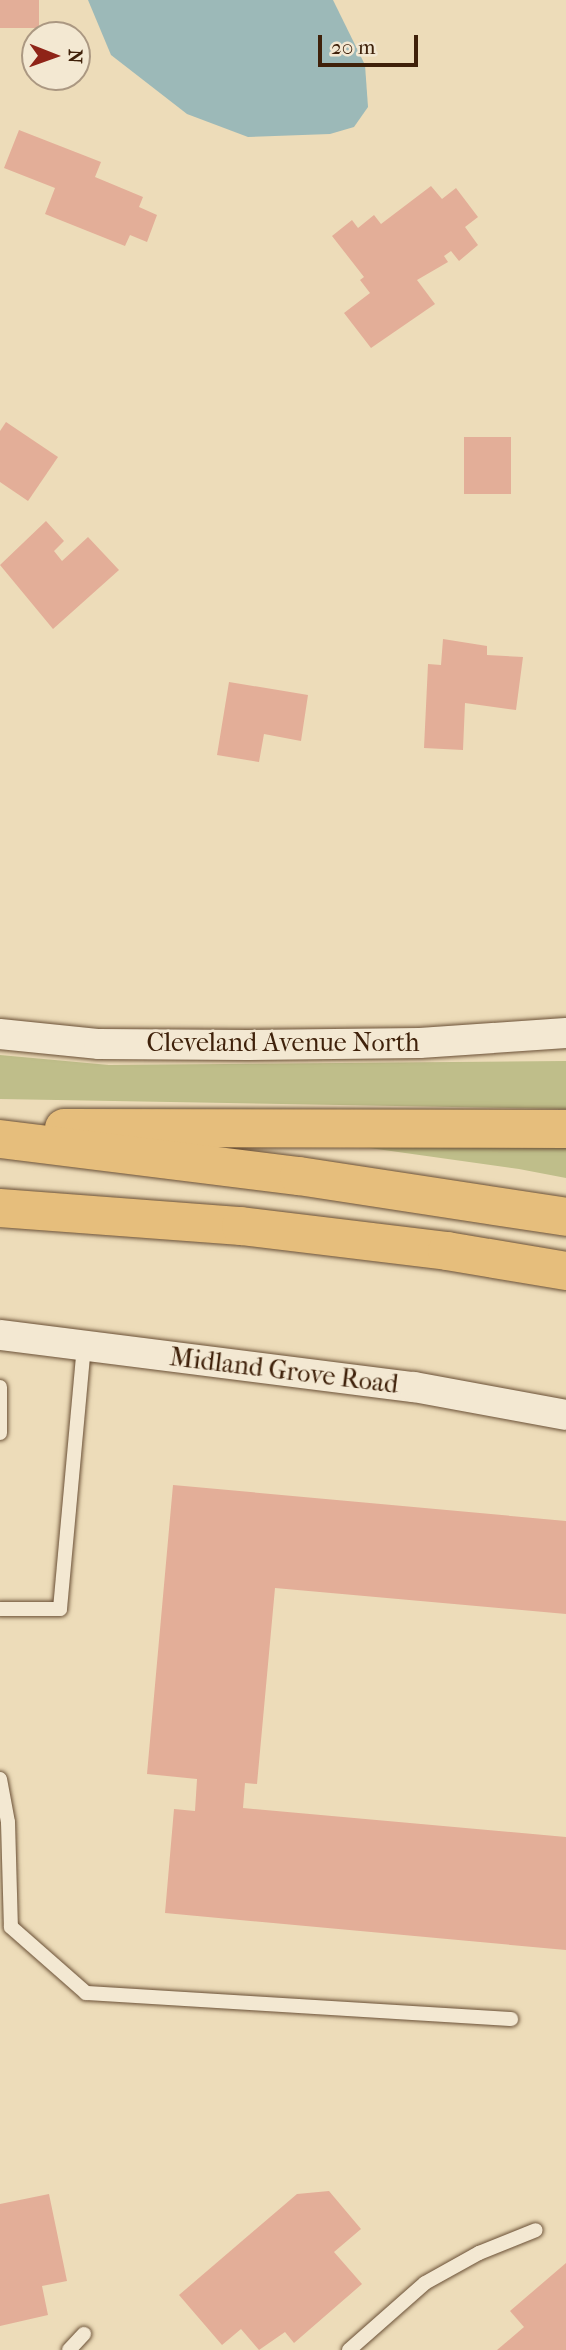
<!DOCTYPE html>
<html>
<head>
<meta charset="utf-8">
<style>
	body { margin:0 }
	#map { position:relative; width:566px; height:2350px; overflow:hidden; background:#eddcb9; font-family:"IM FELL French Canon",serif }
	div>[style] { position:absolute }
	.green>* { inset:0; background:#bfbe8a }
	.water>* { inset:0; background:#9cb9b8 }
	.building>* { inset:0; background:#e3ae98; transform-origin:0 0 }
	.roads { filter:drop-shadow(0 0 2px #6a5036) drop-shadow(0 0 2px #6a5036) }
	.lane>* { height:14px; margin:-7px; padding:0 7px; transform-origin:7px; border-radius:7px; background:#f3e8d2 }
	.street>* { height:30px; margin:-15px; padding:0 15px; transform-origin:15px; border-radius:15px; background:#f3e8d2 }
	.highway>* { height:38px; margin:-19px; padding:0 19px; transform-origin:19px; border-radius:19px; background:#e6be7c }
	span { translate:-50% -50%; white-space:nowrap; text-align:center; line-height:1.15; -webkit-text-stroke:5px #f3e8d2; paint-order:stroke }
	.street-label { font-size:26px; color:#3f210a }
	.north { position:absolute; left:21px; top:21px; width:70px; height:70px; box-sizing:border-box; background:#f3e8d2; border:2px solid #ab9882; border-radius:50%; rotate:91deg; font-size:19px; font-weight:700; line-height:28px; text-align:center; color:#3f210a }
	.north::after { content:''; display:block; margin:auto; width:24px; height:32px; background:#8f2418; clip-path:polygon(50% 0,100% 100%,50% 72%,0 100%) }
	.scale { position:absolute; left:318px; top:35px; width:100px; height:32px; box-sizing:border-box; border:4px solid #3f210a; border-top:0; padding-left:9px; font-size:21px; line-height:24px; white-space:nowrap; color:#3f210a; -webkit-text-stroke:5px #f3e8d2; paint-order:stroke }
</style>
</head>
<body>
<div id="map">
	<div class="green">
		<div style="clip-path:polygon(0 1055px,109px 1065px,566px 1061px,566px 1109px,0 1099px)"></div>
		<div style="clip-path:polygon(320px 1141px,566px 1141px,566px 1178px,519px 1169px)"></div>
	</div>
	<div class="water">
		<div style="clip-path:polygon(88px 0,333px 0,365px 65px,368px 107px,354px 127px,330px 134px,248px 137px,187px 114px,111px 55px)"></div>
	</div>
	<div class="building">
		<div style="left:0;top:0;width:39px;height:28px"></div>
		<div style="clip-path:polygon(19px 130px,101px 162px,95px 177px,143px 197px,139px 207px,157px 215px,147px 242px,130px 235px,125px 246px,45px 214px,55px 188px,4px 168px)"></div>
		<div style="clip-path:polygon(431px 186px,442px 199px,456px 188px,478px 217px,465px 227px,478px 245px,459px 261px,451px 251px,444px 256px,448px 262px,417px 280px,435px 304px,371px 348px,344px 313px,370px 293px,360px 280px,364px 277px,332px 236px,352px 220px,358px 228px,374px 215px,381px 224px)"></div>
		<div style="clip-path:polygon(6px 422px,58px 457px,28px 501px,0 482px,0 431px)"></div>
		<div style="left:464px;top:437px;width:47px;height:57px"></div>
		<div style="clip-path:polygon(46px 521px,64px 541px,54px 551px,62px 561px,88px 537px,119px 570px,53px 629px,0 565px)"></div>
		<div style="clip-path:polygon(443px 639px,487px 646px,487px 655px,523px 657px,516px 710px,465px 703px,463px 750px,424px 748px,428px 664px,441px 665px)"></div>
		<div style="clip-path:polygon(229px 682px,308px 695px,301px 741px,264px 734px,259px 762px,217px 755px)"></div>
		<div style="clip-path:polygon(173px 1485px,566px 1521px,566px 1614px,275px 1588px,257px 1784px,245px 1783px,243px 1808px,566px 1837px,566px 1950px,165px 1913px,174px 1809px,195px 1811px,197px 1779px,147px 1774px)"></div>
		<div style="clip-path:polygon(329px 2191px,361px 2229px,334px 2252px,362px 2284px,294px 2343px,285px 2332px,259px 2350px,241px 2329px,222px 2345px,179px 2295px,297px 2194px)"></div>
		<div style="clip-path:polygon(49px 2194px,67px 2281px,42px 2286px,48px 2315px,0 2326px,0 2204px)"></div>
		<div style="clip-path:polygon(566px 2263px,566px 2350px,497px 2350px,524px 2327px,510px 2311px)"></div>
	</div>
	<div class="roads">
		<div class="lane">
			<div style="left:0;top:1387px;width:46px;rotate:90deg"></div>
			<div style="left:0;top:1609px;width:60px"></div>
			<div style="left:60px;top:1609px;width:265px;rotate:-84.8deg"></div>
			<div style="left:0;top:1779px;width:44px;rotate:79.5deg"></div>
			<div style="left:8px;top:1822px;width:105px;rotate:88.4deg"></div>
			<div style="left:11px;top:1927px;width:100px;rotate:41.3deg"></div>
			<div style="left:86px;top:1993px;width:426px;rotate:3.5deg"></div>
			<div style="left:69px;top:2350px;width:22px;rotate:-47deg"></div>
			<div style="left:349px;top:2350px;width:101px;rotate:-41.4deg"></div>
			<div style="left:425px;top:2283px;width:62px;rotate:-29.1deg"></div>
			<div style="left:479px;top:2253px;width:61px;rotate:-22deg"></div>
		</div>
		<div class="street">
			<div style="left:0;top:1034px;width:100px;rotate:5.8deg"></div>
			<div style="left:99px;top:1044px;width:149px;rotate:0.4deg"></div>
			<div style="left:248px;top:1045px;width:172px;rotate:-0.7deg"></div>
			<div style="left:420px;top:1043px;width:146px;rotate:-3.9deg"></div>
			<div style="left:0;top:1335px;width:417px;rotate:7.2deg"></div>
			<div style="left:414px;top:1387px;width:155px;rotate:10.4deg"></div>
		</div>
		<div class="highway">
			<div style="left:64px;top:1128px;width:502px;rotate:0.11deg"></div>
			<div style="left:0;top:1139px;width:301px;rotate:7.1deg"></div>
			<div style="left:299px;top:1176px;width:270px;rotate:8.7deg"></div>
			<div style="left:0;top:1208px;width:242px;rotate:4.3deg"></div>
			<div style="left:241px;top:1226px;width:208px;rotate:6.9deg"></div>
			<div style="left:447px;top:1251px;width:121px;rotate:9.5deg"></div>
		</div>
	</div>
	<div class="street-label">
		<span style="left:283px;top:1043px">Cleveland Avenue North</span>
		<span style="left:284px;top:1371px;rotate:7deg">Midland Grove Road</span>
	</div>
	<div class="north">N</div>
	<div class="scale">20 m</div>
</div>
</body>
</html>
